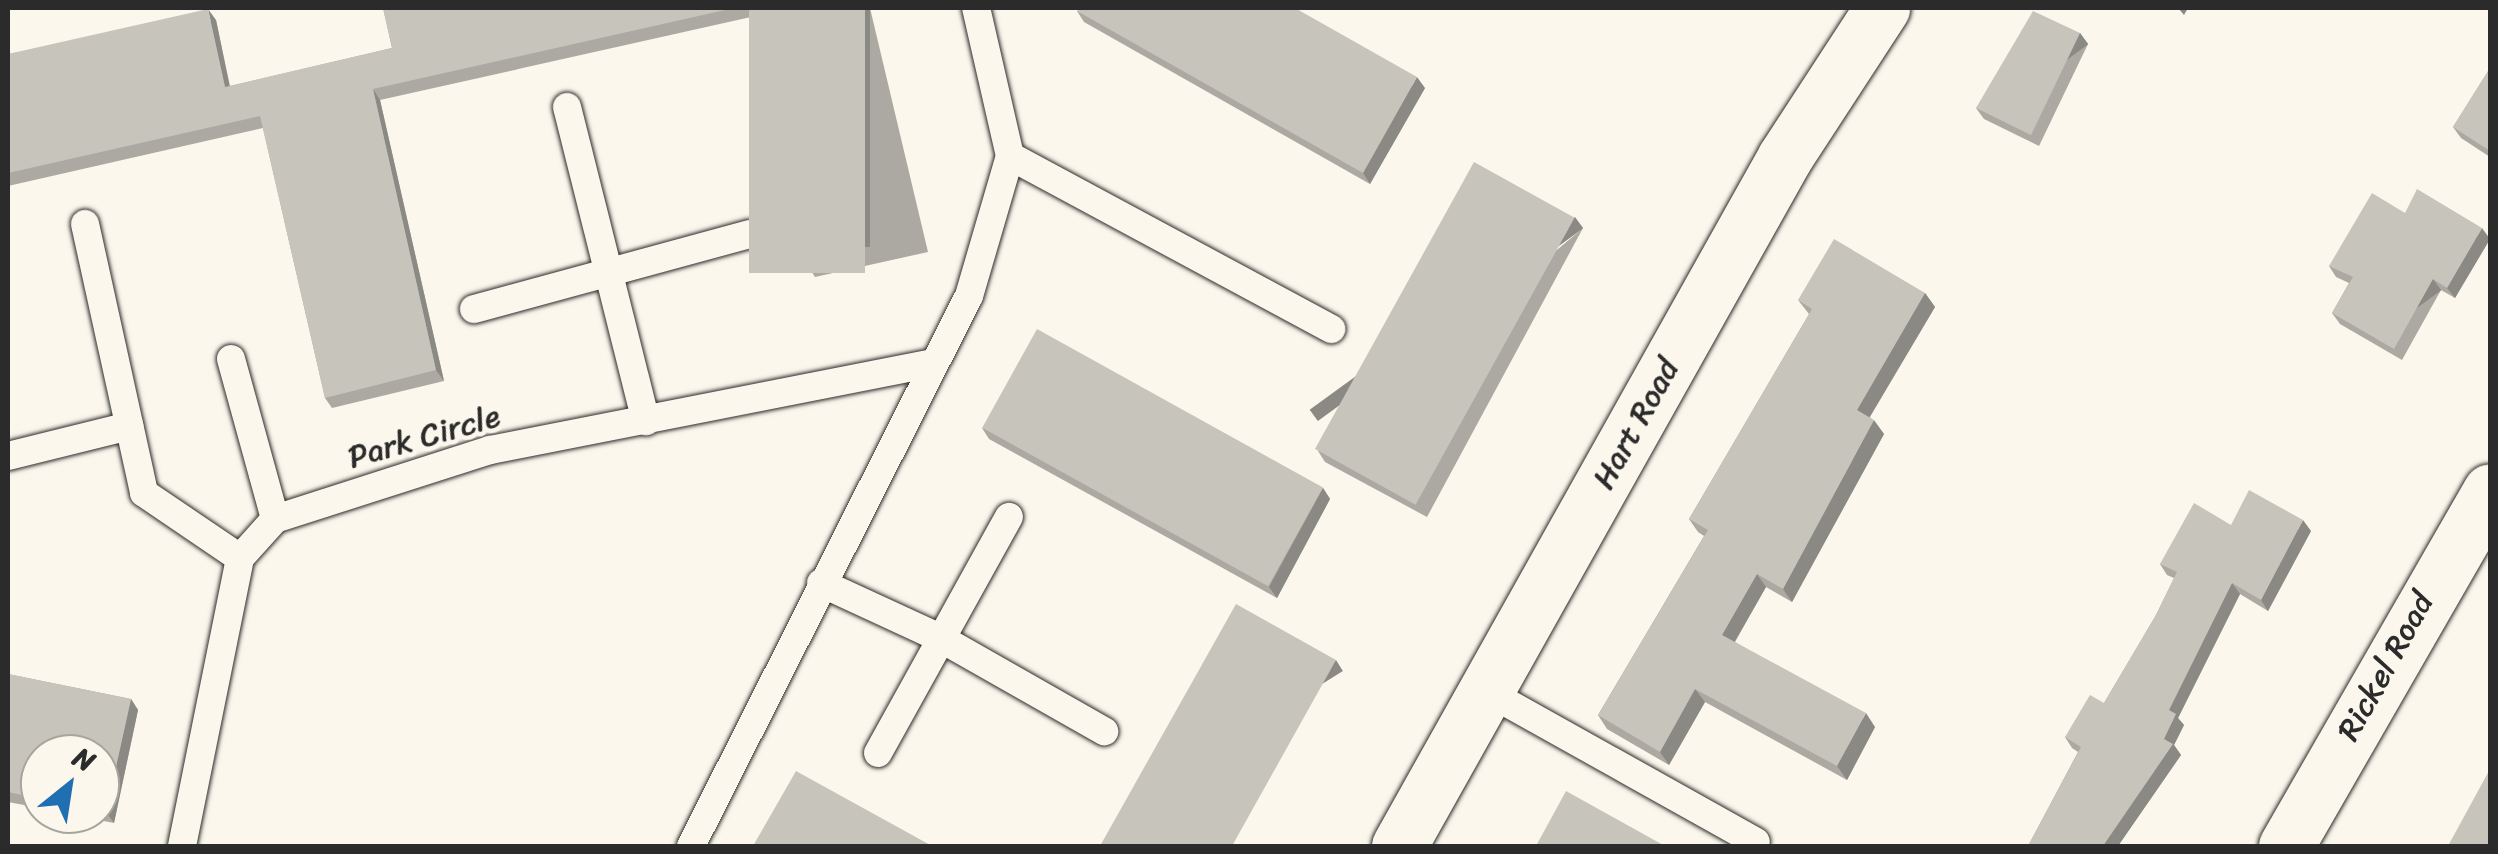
<!DOCTYPE html>
<html>
<head>
<meta charset="utf-8">
<style>
	body { margin:0 }
	#map { position:relative; width:2498px; height:854px; overflow:hidden; background:#fbf7ec; font-family:Sriracha,sans-serif }
	div>[style] { position:absolute }
	.roads { filter:drop-shadow(0 0 2px #2b2b2b) drop-shadow(0 0 2px #2b2b2b) }
	.service>* { height:28px; margin:-14px; padding:0 14px; transform-origin:14px; border-radius:14px; background:#fbf7ec }
	.minor>* { height:55px; margin:-27.5px; padding:0 27.5px; transform-origin:27.5px; border-radius:27.5px; background:#fbf7ec }
	.wall>* { inset:0; background:#aba9a2 }
	.shaded-wall>* { inset:0; background:#8b8984; transform-origin:0 0 }
	.building>* { inset:0; background:#c7c4bc; transform-origin:0 0 }
	span { translate:-50% -50%; white-space:nowrap; text-align:center; line-height:1.15; -webkit-text-stroke:9px #fbf7ec; paint-order:stroke }
	.street-label { font-size:32px; color:#2b2b2b }
	.frame { position:absolute; inset:0; border:10px solid #2b2b2b; pointer-events:none }
	.north { position:absolute; left:20px; top:734px; width:100px; height:100px; box-sizing:border-box; background:#fbf7ec; border:2px solid #a8a59f; border-radius:50%; rotate:30deg; font-size:28px; font-weight:700; line-height:40px; text-align:center; color:#2b2b2b }
	.north::after { content:''; display:block; margin:auto; width:35px; height:45px; background:#1f6fb2; clip-path:polygon(50% 0,100% 100%,50% 72%,0 100%) }
</style>
</head>
<body>
<div id="map">
	<div class="roads">
		<div class="service">
			<div style="left:567px;top:107px;width:324px;rotate:75.9deg"></div>
			<div style="left:1010px;top:156px;width:365px;rotate:28.3deg"></div>
			<div style="left:85px;top:224px;width:275px;rotate:77.6deg"></div>
			<div style="left:144px;top:493px;width:116px;rotate:34.1deg"></div>
			<div style="left:474px;top:309px;width:286px;rotate:-15.2deg"></div>
			<div style="left:231px;top:359px;width:166px;rotate:74.6deg"></div>
			<div style="left:8px;top:456px;width:125px;rotate:-13.9deg"></div>
			<div style="left:821px;top:583px;width:131px;rotate:24.8deg"></div>
			<div style="left:940px;top:638px;width:189px;rotate:29.6deg"></div>
			<div style="left:1486px;top:691px;width:309px;rotate:29.2deg"></div>
			<div style="left:878px;top:753px;width:270px;rotate:-61deg"></div>
			<div style="left:182px;top:846px;width:294px;rotate:-78.6deg"></div>
			<div style="left:240px;top:558px;width:52px;rotate:-48.1deg"></div>
			<div style="left:275px;top:519px;width:226px;rotate:-17.8deg"></div>
			<div style="left:490px;top:450px;width:452px;rotate:-11.1deg"></div>
			<div style="left:691px;top:846px;width:616px;rotate:-63.19deg"></div>
			<div style="left:969px;top:296px;width:146px;rotate:-73.7deg"></div>
			<div style="left:1010px;top:156px;width:152px;rotate:-102.9deg"></div>
		</div>
		<div class="minor">
			<div style="left:1399px;top:846px;width:790px;rotate:-60.74deg"></div>
			<div style="left:1785px;top:157px;width:178px;rotate:-56.9deg"></div>
			<div style="left:2286px;top:846px;width:409px;rotate:-60.1deg"></div>
		</div>
	</div>
	<div class="wall">
		<div style="clip-path:polygon(383px 8px,870px 8px,928px 252px,815px 277px,808px 266px,751px 17px,380px 100px,444px 381px,332px 408px,325px 398px,263px 128px,8px 186px,8px 54px,216px 20px,230px 86px,392px 48px)"></div>
		<div style="clip-path:polygon(1077px 11px,1425px 88px,1370px 184px,1084px 22px)"></div>
		<div style="clip-path:polygon(2080px 33px,2088px 44px,2039px 146px,1984px 119px,1976px 108px)"></div>
		<div style="clip-path:polygon(2490px 68px,2490px 157px,2461px 138px,2453px 127px)"></div>
		<div style="clip-path:polygon(2405px 213px,2490px 239px,2455px 298px,2441px 290px,2402px 360px,2340px 324px,2332px 313px,2349px 283px,2336px 277px,2329px 266px)"></div>
		<div style="clip-path:polygon(1583px 228px,1427px 517px,1325px 462px,1318px 451px)"></div>
		<div style="clip-path:polygon(1925px 293px,1935px 307px,1870px 417px,1884px 434px,1792px 602px,1766px 587px,1735px 642px,1875px 727px,1847px 780px,1705px 702px,1669px 765px,1607px 729px,1598px 715px,1704px 536px,1698px 532px,1689px 519px,1809px 314px,1798px 300px)"></div>
		<div style="clip-path:polygon(982px 428px,1323px 488px,1330px 499px,1277px 598px,989px 439px)"></div>
		<div style="clip-path:polygon(2231px 525px,2311px 531px,2268px 611px,2240px 594px,2178px 718px,2184px 725px,2174px 745px,2181px 755px,2118px 846px,2028px 846px,2078px 752px,2072px 748px,2065px 737px,2104px 703px,2156px 615px,2174px 578px,2167px 575px,2160px 564px)"></div>
		<div style="clip-path:polygon(8px 674px,131px 699px,138px 710px,114px 823px,68px 814px,100px 814px,100px 754px,40px 754px,40px 808px,8px 802px)"></div>
	</div>
	<div class="shaded-wall">
		<div style="left:865px;top:8px;width:5px;height:239px"></div>
		<div style="clip-path:polygon(2178px 8px,2188px 8px,2184px 15px)"></div>
		<div style="clip-path:polygon(208px 9px,216px 20px,232px 98px,225px 87px)"></div>
		<div style="left:2080px;top:33px;width:14px;height:113px;rotate:54deg"></div>
		<div style="clip-path:polygon(1417px 77px,1425px 88px,1370px 184px,1363px 173px)"></div>
		<div style="clip-path:polygon(373px 89px,380px 100px,444px 381px,436px 370px)"></div>
		<div style="left:1575px;top:217px;width:14px;height:328px;rotate:54deg"></div>
		<div style="clip-path:polygon(2482px 228px,2490px 239px,2455px 298px,2447px 288px)"></div>
		<div style="left:2433px;top:279px;width:14px;height:80px;rotate:54deg"></div>
		<div style="clip-path:polygon(1925px 293px,1935px 307px,1866px 423px,1857px 410px)"></div>
		<div style="clip-path:polygon(1874px 420px,1884px 434px,1792px 602px,1783px 589px)"></div>
		<div style="clip-path:polygon(1323px 488px,1330px 499px,1277px 598px,1269px 587px)"></div>
		<div style="clip-path:polygon(2303px 520px,2311px 531px,2268px 611px,2261px 600px)"></div>
		<div style="clip-path:polygon(1757px 574px,1766px 587px,1731px 648px,1722px 635px)"></div>
		<div style="clip-path:polygon(2232px 583px,2240px 594px,2178px 718px,2184px 725px,2174px 745px,2181px 755px,2118px 846px,2103px 846px,2164px 739px,2169px 710px)"></div>
		<div style="left:1336px;top:660px;width:13px;height:213px;rotate:58deg"></div>
		<div style="clip-path:polygon(1695px 689px,1705px 702px,1669px 765px,1660px 752px)"></div>
		<div style="clip-path:polygon(131px 699px,138px 710px,114px 823px,106px 812px)"></div>
		<div style="clip-path:polygon(1866px 713px,1875px 727px,1847px 780px,1837px 766px)"></div>
	</div>
	<div class="building">
		<div style="clip-path:polygon(383px 8px,734px 8px,373px 89px,436px 370px,325px 398px,260px 116px,8px 173px,8px 54px,208px 9px,225px 87px,392px 48px)"></div>
		<div style="left:749px;top:8px;width:116px;height:265px"></div>
		<div style="clip-path:polygon(1079px 8px,1295px 8px,1417px 77px,1363px 173px,1077px 11px)"></div>
		<div style="clip-path:polygon(2033px 11px,2080px 33px,2031px 135px,1976px 108px)"></div>
		<div style="clip-path:polygon(2490px 68px,2490px 151px,2453px 127px)"></div>
		<div style="left:1474px;top:162px;width:115px;height:328px;rotate:29deg"></div>
		<div style="clip-path:polygon(2417px 189px,2482px 228px,2447px 288px,2433px 279px,2394px 349px,2332px 313px,2353px 277px,2329px 266px,2372px 193px,2405px 213px)"></div>
		<div style="clip-path:polygon(1834px 239px,1925px 293px,1857px 410px,1874px 420px,1783px 589px,1757px 574px,1722px 635px,1866px 713px,1837px 766px,1695px 689px,1660px 752px,1598px 715px,1708px 530px,1689px 519px,1812px 309px,1798px 300px)"></div>
		<div style="left:1037px;top:329px;width:327px;height:113px;rotate:29deg"></div>
		<div style="clip-path:polygon(2249px 490px,2303px 520px,2261px 600px,2232px 583px,2169px 710px,2176px 714px,2164px 739px,2173px 744px,2103px 846px,2028px 846px,2081px 747px,2065px 737px,2090px 695px,2104px 703px,2156px 615px,2177px 572px,2160px 564px,2194px 503px,2231px 525px)"></div>
		<div style="clip-path:polygon(1236px 604px,1336px 660px,1232px 846px,1100px 846px)"></div>
		<div style="clip-path:polygon(8px 674px,131px 699px,106px 812px,100px 811px,100px 754px,40px 754px,40px 799px,8px 792px)"></div>
		<div style="clip-path:polygon(2490px 769px,2490px 846px,2448px 846px)"></div>
		<div style="clip-path:polygon(796px 771px,932px 846px,753px 846px)"></div>
		<div style="clip-path:polygon(1566px 791px,1665px 846px,1536px 846px)"></div>
	</div>
	<div class="street-label">
		<span style="left:1636px;top:424px;rotate:-61deg">Hart Road</span>
		<span style="left:424px;top:437px;rotate:-16deg">Park Circle</span>
		<span style="left:2386px;top:667px;rotate:-61deg">Rickel Road</span>
	</div>
	<div class="frame"></div>
	<div class="north">N</div>
</div>
</body>
</html>
